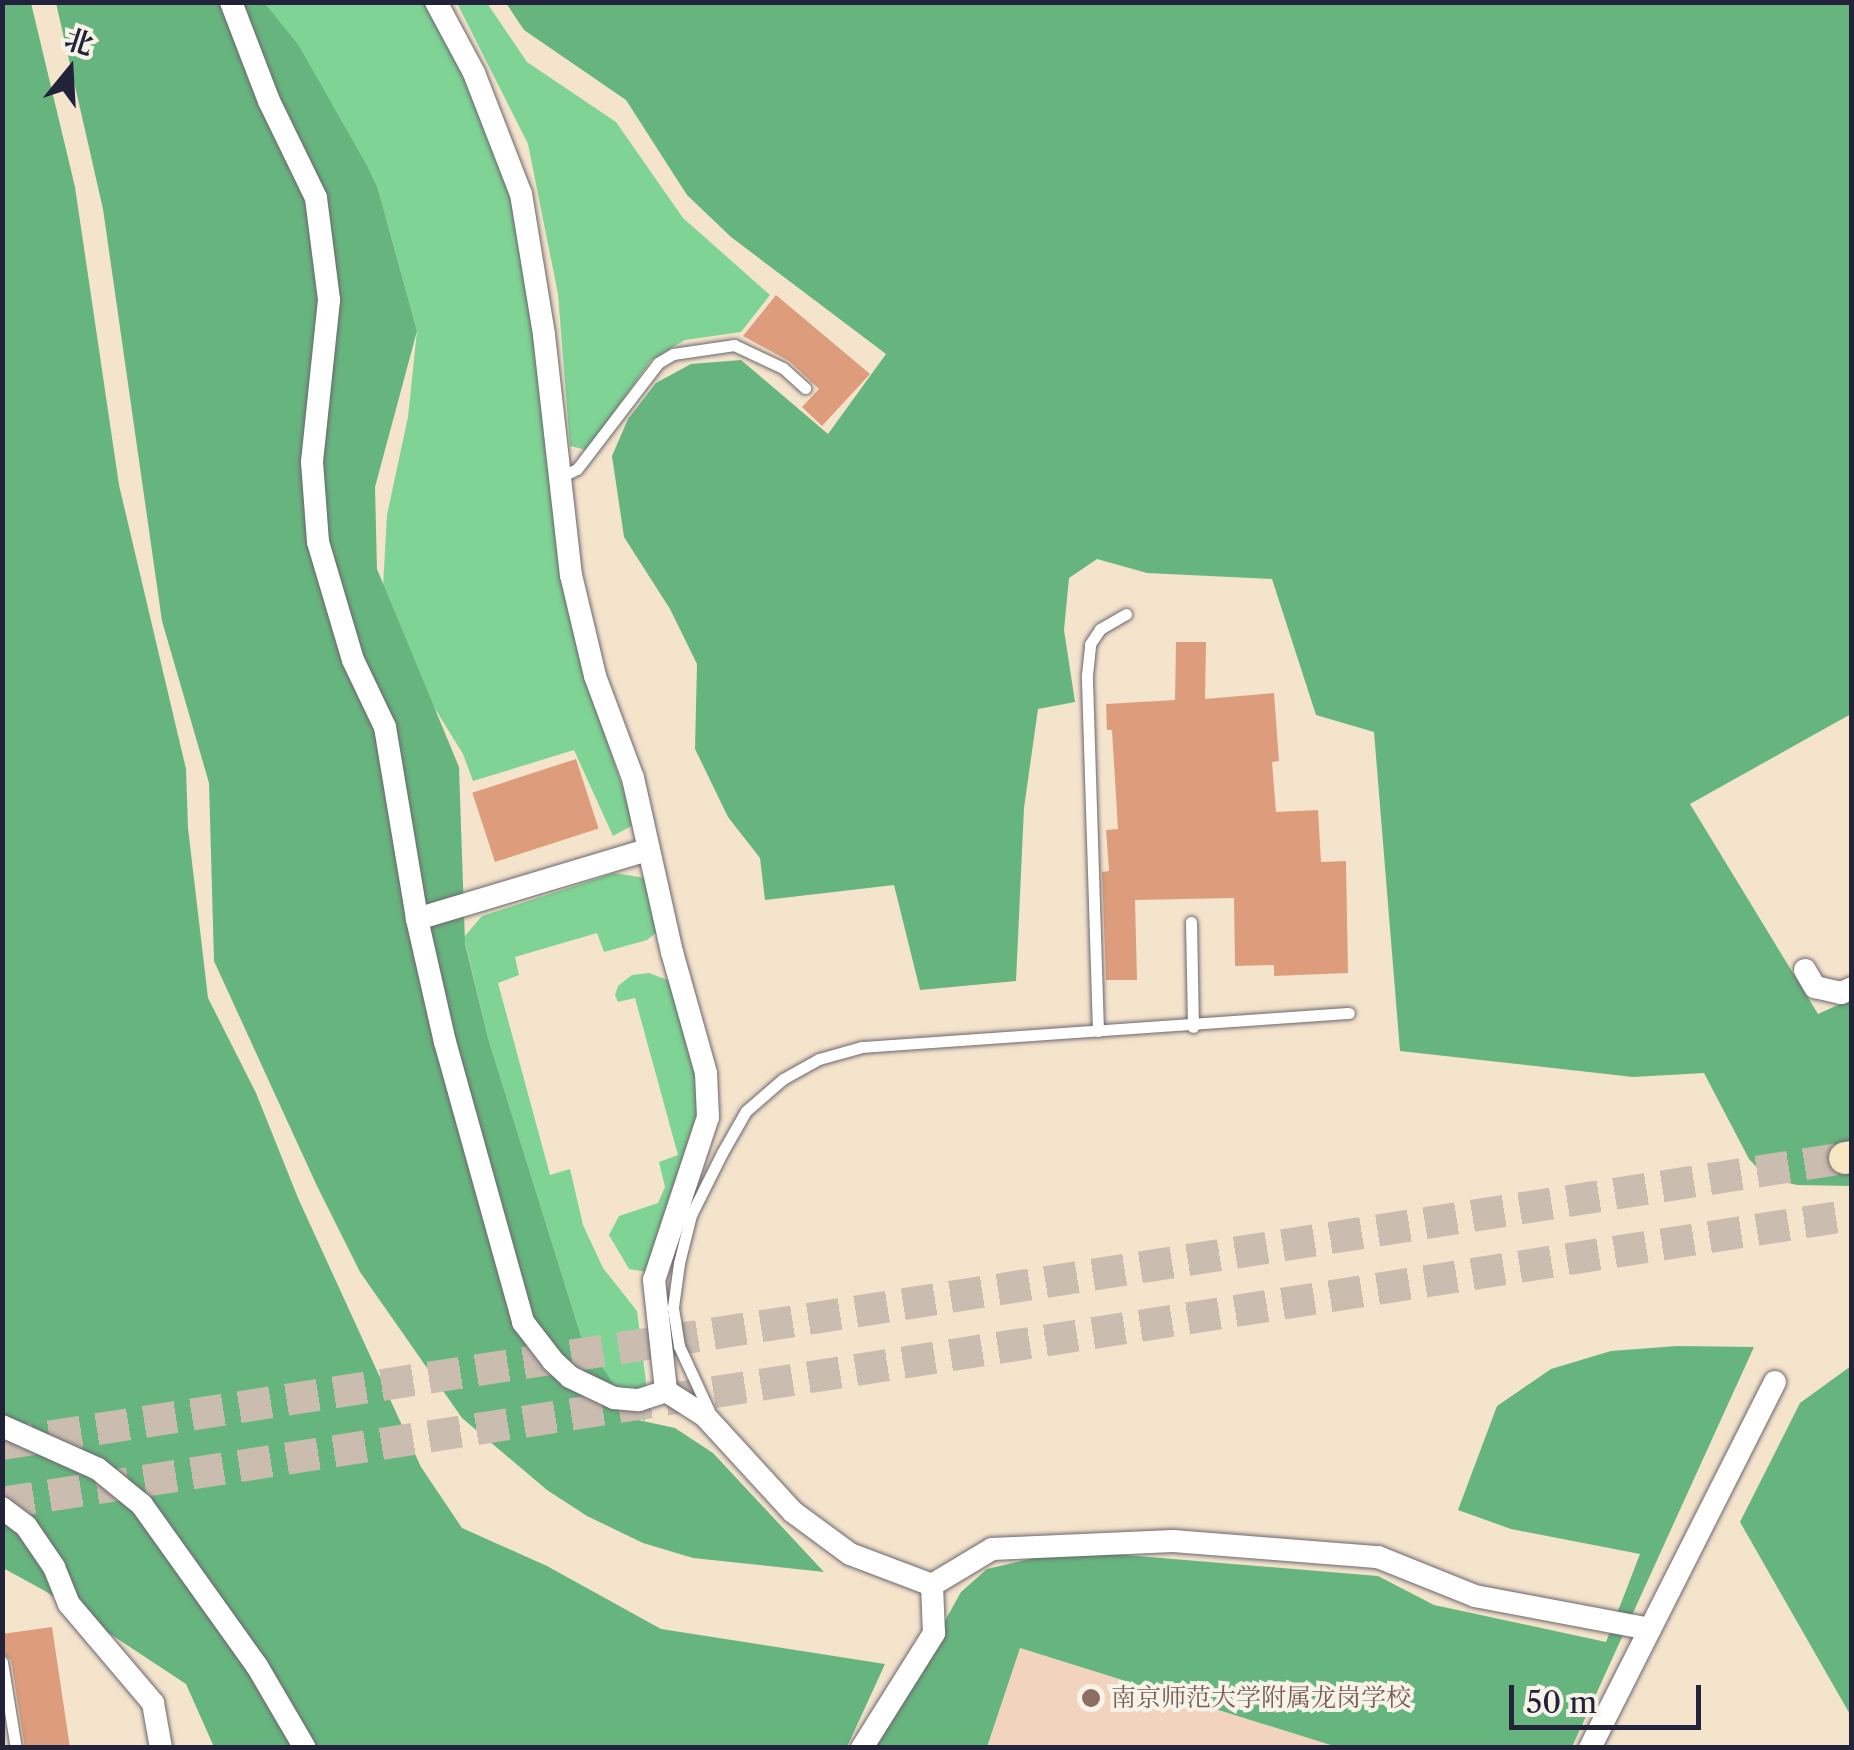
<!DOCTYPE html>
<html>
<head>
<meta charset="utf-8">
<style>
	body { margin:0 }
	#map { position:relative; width:1854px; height:1750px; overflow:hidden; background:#f4e4cc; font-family:"Libre Caslon Text","Noto Serif SC",serif }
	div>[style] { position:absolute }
	.built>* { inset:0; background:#f2d4be }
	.green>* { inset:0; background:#7fd395 }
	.forest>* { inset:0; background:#67b57e }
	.building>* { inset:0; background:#dd9d7c; transform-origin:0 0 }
	.secondary-tunnel>* { height:32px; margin-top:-16px; transform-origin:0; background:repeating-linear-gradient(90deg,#cabdaf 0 32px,transparent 0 48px) }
	.roads { filter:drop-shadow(0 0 2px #6c666e) drop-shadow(0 0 2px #6c666e) }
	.lane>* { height:11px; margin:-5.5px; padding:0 5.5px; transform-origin:5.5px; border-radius:5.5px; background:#fff }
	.street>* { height:22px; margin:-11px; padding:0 11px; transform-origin:11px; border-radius:11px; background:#fff }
	.secondary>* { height:32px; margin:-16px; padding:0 16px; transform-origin:16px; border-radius:16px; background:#f9e7c3 }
	.dots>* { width:28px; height:28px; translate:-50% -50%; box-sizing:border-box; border:5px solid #f7f3e8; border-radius:50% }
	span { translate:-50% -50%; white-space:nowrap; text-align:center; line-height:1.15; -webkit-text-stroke:8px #f7f3e8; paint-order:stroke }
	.education-label { font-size:25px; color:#785e54 }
	.left { translate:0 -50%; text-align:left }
	.frame { position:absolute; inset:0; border:5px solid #22223b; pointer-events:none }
	.north { position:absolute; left:20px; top:20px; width:100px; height:100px; -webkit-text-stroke:8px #f7f3e8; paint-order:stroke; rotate:18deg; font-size:28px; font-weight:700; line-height:40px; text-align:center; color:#22223b }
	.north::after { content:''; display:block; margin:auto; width:35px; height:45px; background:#22223b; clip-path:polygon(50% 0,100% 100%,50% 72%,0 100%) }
	.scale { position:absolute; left:1509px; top:1685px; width:192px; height:45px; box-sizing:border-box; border:5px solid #22223b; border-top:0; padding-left:12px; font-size:30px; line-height:35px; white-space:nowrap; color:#22223b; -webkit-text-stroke:8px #f7f3e8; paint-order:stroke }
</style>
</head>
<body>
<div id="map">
	<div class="built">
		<div style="clip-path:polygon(1019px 1648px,1337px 1747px,987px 1748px)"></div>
	</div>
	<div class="green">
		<div style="clip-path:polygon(265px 3px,428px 3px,477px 96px,522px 223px,591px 694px,635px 824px,613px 836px,574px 750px,473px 781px,463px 754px,421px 686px,383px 587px,387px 515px,408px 417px,417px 331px,378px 189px,299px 47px)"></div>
		<div style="clip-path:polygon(457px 3px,487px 3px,527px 62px,616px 122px,683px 218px,770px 295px,741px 332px,685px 340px,651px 360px,587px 450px,570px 446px,558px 294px,528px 144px)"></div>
		<div style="clip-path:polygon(615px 873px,645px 878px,657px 932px,647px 940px,604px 952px,597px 933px,515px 957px,519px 975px,498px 983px,550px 1175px,570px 1169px,583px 1225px,603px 1268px,637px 1311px,650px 1414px,644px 1421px,620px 1396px,581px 1336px,488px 1038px,464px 937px,482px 916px)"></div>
		<div style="clip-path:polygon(649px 973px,670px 981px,699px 1079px,698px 1121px,646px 1272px,629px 1269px,609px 1235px,619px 1216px,658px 1203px,665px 1187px,659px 1162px,678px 1155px,635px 998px,618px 1002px,615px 995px,618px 986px,632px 975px)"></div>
	</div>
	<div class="forest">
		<div style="clip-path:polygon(2px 3px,31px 3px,75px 187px,119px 485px,186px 769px,188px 828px,208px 998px,256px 1093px,298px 1198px,421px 1467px,462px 1528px,547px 1566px,661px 1629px,885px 1664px,847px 1747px,214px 1747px,186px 1684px,45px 1591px,3px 1568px)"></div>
		<div style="clip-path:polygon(56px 3px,265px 3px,299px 46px,366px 164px,378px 189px,417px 331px,375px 487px,377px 569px,459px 767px,465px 943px,488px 1038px,581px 1336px,638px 1420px,675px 1428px,713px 1453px,824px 1572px,693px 1558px,643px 1543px,587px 1516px,547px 1490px,462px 1418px,360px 1272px,317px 1186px,214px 961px,209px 783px,162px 621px,103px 209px)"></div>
		<div style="clip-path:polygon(506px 3px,1851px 3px,1851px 714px,1690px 804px,1818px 1014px,1851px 999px,1851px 1186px,1797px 1185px,1767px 1178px,1749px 1159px,1704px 1073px,1633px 1077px,1400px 1051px,1374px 732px,1316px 715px,1272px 579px,1147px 573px,1097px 559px,1069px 578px,1064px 630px,1075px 702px,1038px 709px,1024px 808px,1016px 981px,920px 990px,894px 885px,765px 900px,760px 858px,728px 817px,695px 749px,697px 664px,670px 609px,624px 537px,612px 456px,628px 419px,656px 383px,691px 364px,741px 360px,828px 434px,886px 354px,731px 237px,687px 195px,626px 100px,524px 30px)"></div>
		<div style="clip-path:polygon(1677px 1346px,1754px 1347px,1572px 1747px,1337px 1747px,1020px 1648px,987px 1747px,874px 1748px,961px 1592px,987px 1569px,1034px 1558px,1101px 1553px,1378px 1576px,1434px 1605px,1606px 1642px,1640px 1554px,1511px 1529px,1458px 1510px,1497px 1406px,1551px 1369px,1611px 1351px)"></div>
		<div style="clip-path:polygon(1851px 1366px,1851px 1716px,1740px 1522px,1800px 1403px)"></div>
	</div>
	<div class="building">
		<div style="clip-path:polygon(776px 295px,870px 374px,822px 426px,802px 407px,819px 389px,789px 361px,743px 336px)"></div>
		<div style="clip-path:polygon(1176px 642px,1206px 642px,1205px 699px,1274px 693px,1279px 761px,1272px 762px,1276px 812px,1318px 810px,1321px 862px,1346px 861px,1348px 973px,1274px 976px,1274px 965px,1235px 966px,1234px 898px,1135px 900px,1137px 980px,1106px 980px,1102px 872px,1109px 871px,1106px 830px,1118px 829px,1112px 730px,1107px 730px,1106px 704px,1175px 700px)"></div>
		<div style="left:576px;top:759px;width:73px;height:109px;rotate:72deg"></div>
		<div style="clip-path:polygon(52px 1627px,70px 1748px,25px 1748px,11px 1660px,2px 1653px,2px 1634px)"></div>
	</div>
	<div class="secondary-tunnel">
		<div style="left:2px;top:1444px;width:1865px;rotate:-8.82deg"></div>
		<div style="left:2px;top:1503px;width:1872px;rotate:-8.85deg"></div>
	</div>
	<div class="roads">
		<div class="lane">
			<div style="left:559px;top:478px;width:20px;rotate:-27deg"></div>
			<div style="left:577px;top:469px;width:133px;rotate:-52.6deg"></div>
			<div style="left:658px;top:363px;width:17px;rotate:-31deg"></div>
			<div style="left:673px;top:354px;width:62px;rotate:-8.4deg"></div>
			<div style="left:734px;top:345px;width:54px;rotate:25.1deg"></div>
			<div style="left:783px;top:368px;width:30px;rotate:42deg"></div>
			<div style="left:1191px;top:922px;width:105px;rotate:88.9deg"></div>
			<div style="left:1098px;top:1031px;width:356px;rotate:-91.8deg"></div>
			<div style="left:1087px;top:675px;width:31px;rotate:-84deg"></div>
			<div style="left:1090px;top:644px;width:18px;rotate:-56deg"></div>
			<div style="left:1100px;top:629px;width:30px;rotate:-30deg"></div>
			<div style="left:709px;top:1411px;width:72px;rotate:-114.8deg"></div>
			<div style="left:679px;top:1346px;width:39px;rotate:-99deg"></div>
			<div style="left:673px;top:1307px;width:44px;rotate:-82.2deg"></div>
			<div style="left:679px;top:1263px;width:49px;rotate:-76deg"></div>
			<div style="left:691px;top:1215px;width:69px;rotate:-63.4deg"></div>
			<div style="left:722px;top:1153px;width:48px;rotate:-60.3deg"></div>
			<div style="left:746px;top:1111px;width:49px;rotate:-40.9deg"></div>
			<div style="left:783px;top:1079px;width:41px;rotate:-29.1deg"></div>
			<div style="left:819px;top:1059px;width:45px;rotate:-15.6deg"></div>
			<div style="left:862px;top:1047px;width:488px;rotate:-4deg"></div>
			<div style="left:2px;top:1662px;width:87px;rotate:80.8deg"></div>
		</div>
		<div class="street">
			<div style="left:231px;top:2px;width:106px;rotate:69deg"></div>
			<div style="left:269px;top:101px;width:108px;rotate:64.1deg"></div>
			<div style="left:316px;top:198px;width:103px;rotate:82.7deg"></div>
			<div style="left:329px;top:300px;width:163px;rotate:96deg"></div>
			<div style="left:312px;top:462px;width:80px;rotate:85.7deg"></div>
			<div style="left:318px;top:542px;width:123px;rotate:73.5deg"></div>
			<div style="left:353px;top:660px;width:74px;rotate:64.5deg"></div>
			<div style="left:385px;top:727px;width:195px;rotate:80.5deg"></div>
			<div style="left:417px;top:919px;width:126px;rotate:77.2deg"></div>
			<div style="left:445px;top:1042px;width:291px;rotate:74.4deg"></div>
			<div style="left:523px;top:1322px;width:49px;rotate:52.4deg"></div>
			<div style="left:553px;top:1361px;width:23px;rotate:43deg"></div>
			<div style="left:570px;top:1377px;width:49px;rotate:25.5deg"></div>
			<div style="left:614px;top:1398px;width:25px;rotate:5deg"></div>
			<div style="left:639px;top:1400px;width:28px;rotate:-18deg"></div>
			<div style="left:666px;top:1391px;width:46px;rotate:32.7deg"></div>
			<div style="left:705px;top:1416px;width:130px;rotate:47.5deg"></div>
			<div style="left:793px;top:1512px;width:71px;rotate:36.4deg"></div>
			<div style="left:850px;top:1554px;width:88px;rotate:20.7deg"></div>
			<div style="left:932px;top:1585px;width:70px;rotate:-31deg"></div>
			<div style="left:992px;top:1549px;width:181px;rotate:-2.5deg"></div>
			<div style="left:1173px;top:1541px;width:206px;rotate:4.5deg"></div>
			<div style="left:1378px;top:1557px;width:105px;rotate:21.9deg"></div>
			<div style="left:1475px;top:1596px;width:177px;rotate:10.7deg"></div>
			<div style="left:436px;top:2px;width:81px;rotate:61.8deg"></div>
			<div style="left:474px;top:73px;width:130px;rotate:68.8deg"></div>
			<div style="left:521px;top:194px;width:143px;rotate:80.7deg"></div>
			<div style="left:544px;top:335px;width:242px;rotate:83.6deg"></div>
			<div style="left:571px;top:575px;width:104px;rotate:76.6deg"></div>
			<div style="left:595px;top:676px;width:109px;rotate:69.6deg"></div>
			<div style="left:633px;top:778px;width:178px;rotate:77.4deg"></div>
			<div style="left:672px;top:952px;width:126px;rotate:74.3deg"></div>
			<div style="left:706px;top:1073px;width:44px;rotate:87.4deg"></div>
			<div style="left:708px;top:1117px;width:172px;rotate:108.3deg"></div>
			<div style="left:654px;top:1280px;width:112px;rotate:83.8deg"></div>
			<div style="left:417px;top:919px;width:240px;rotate:-16.7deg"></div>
			<div style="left:1805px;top:970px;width:20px;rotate:60deg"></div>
			<div style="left:1815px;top:987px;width:27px;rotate:13deg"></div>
			<div style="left:1841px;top:993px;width:12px;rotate:-24deg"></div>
			<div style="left:2px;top:1426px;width:105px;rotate:24.1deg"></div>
			<div style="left:98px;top:1469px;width:57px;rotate:39.3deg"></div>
			<div style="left:142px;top:1505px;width:198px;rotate:54.5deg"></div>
			<div style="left:257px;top:1666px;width:95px;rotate:59.7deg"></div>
			<div style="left:2px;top:1508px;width:30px;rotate:37deg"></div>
			<div style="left:26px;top:1526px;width:50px;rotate:55.7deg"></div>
			<div style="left:54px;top:1567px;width:40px;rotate:68deg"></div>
			<div style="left:69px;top:1604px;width:130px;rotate:49.7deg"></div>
			<div style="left:153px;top:1703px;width:46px;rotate:79.9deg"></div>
			<div style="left:862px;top:1748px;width:136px;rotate:-57.9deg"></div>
			<div style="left:934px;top:1633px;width:48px;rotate:-92.4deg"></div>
			<div style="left:1590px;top:1748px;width:410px;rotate:-63.2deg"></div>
		</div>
		<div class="secondary">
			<div style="left:1845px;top:1158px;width:7px;rotate:-8deg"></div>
		</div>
	</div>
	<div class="dots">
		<div style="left:1091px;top:1698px;background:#8d6e63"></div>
	</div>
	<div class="education-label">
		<span class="left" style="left:1111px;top:1698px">南京师范大学附属龙岗学校</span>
	</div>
	<div class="frame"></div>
	<div class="north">北</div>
	<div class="scale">50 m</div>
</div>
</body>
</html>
